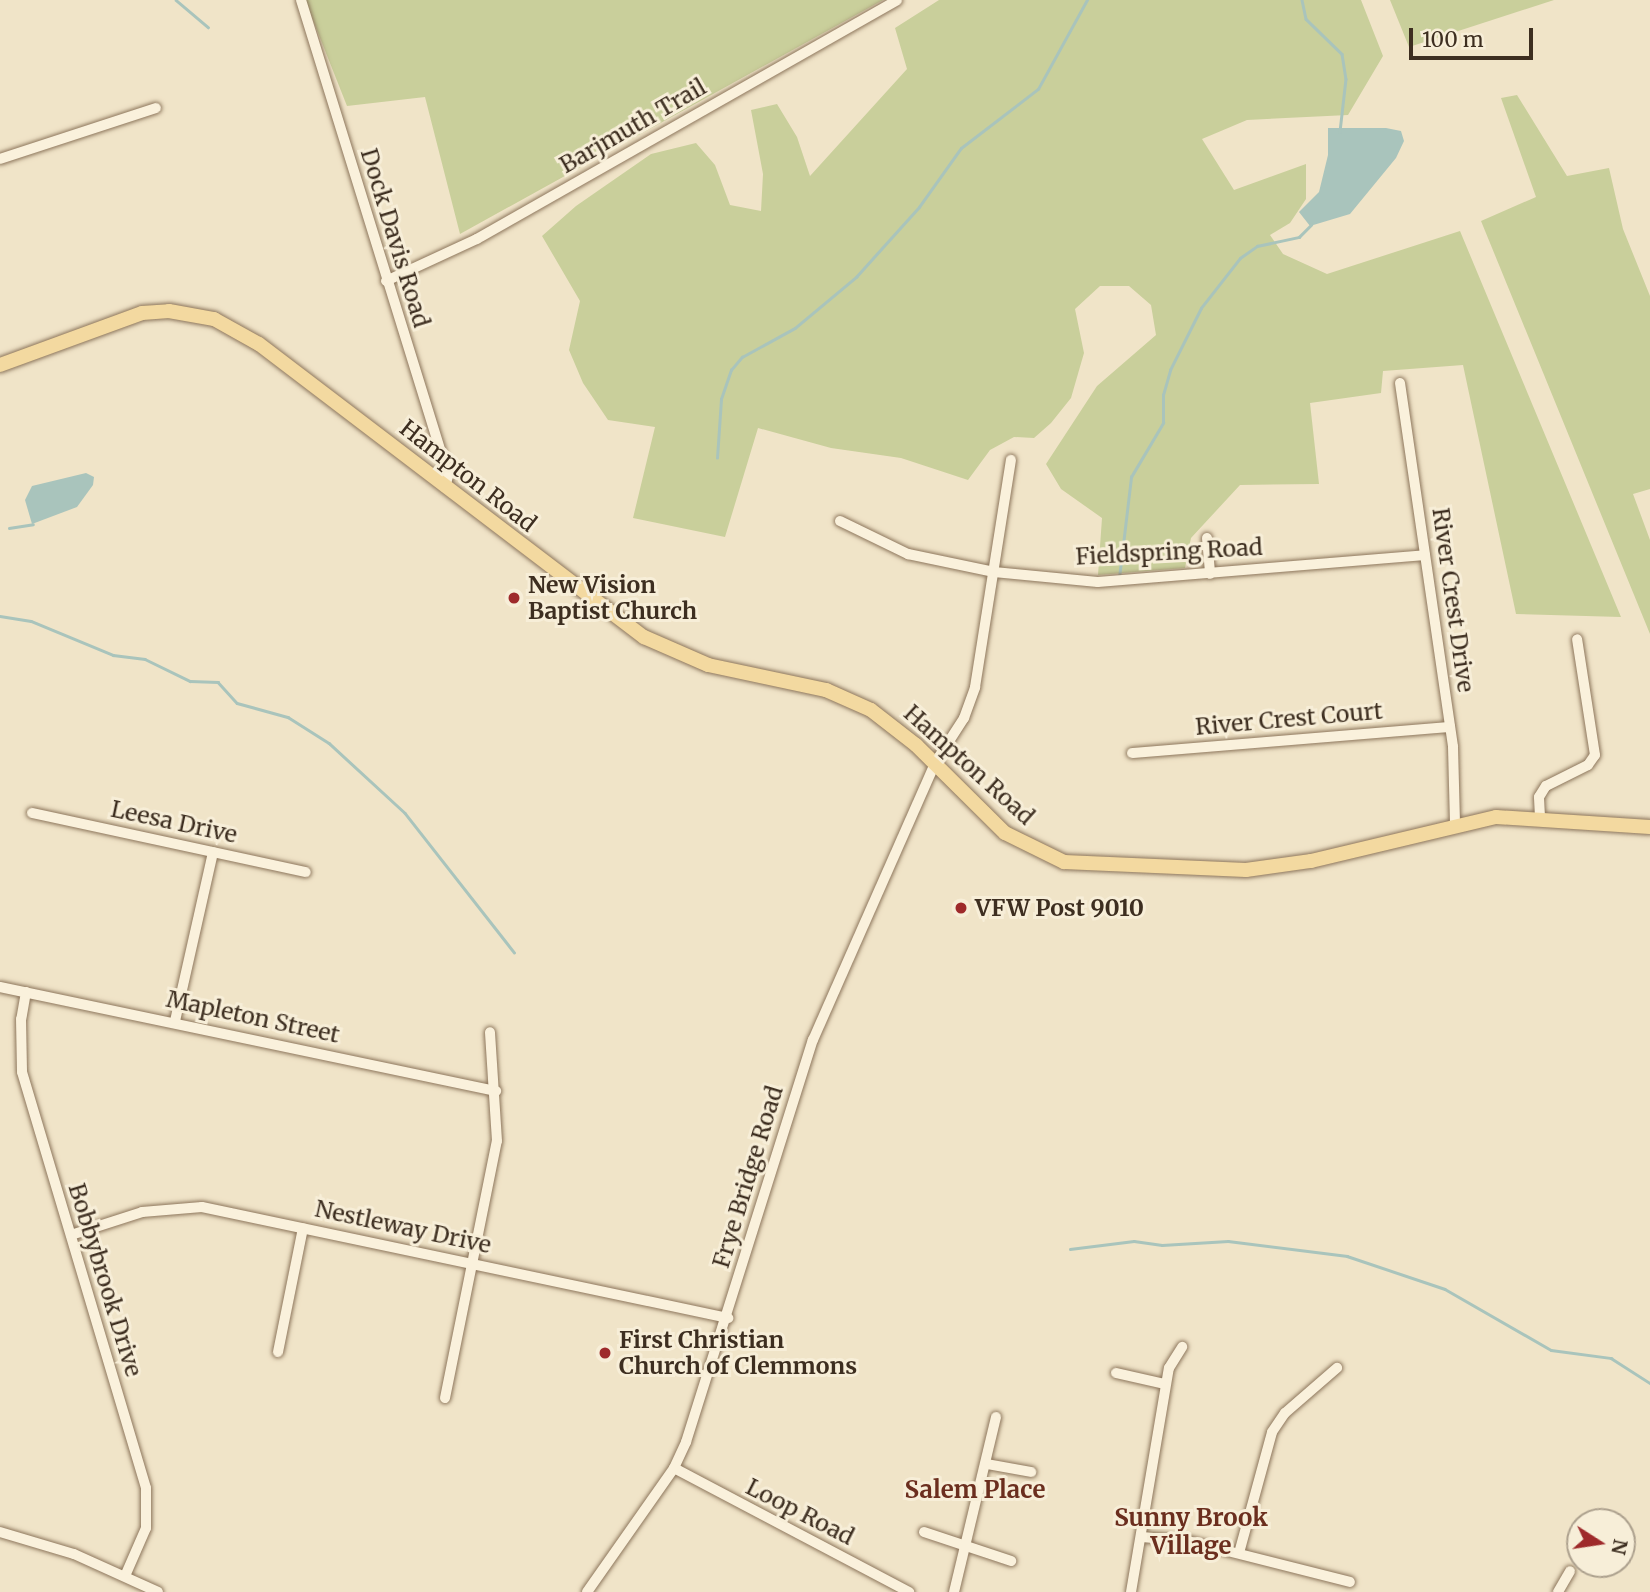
<!DOCTYPE html>
<html>
<head>
<meta charset="utf-8">
<style>
	body { margin:0 }
	#map { position:relative; width:1650px; height:1592px; overflow:hidden; background:#f0e4c8; font-family:Merriweather,serif }
	div>[style] { position:absolute }
	.green>* { inset:0; background:#c9cf9b }
	.water>* { inset:0; background:#a9c4bc }
	.stream>* { height:2.5px; margin:-1.25px; padding:0 1.25px; transform-origin:1.25px; border-radius:1.25px; background:#a9c4bc }
	.roads { filter:drop-shadow(0 0 2px #8d765c) drop-shadow(0 0 2px #8d765c) }
	.minor>* { height:10px; margin:-5px; padding:0 5px; transform-origin:5px; border-radius:5px; background:#faf1dc }
	.major>* { height:14px; margin:-7px; padding:0 7px; transform-origin:7px; border-radius:7px; background:#f3d9a0 }
	.dots>* { width:19px; height:19px; translate:-50% -50%; box-sizing:border-box; border:4px solid #f7eed8; border-radius:50% }
	span { translate:-50% -50%; white-space:nowrap; text-align:center; line-height:1.15; -webkit-text-stroke:6px #f7eed8; paint-order:stroke }
	.street-label { font-size:23px; color:#3d2e20 }
	.poi-label { font-size:23px; color:#3d2e20; font-weight:700 }
	.left { translate:0 -50%; text-align:left }
	.neighbourhood-label { font-size:24px; color:#6b2e1e; font-weight:700 }
	.north { position:absolute; left:1566px; top:1508px; width:70px; height:70px; box-sizing:border-box; background:#f7eed8; border:2px solid #ada18e; border-radius:50%; rotate:102deg; font-size:19px; font-weight:700; line-height:28px; text-align:center; color:#3d2e20 }
	.north::after { content:''; display:block; margin:auto; width:24px; height:32px; background:#9e2a2b; clip-path:polygon(50% 0,100% 100%,50% 72%,0 100%) }
	.scale { position:absolute; left:1409px; top:28px; width:124px; height:32px; box-sizing:border-box; border:4px solid #3d2e20; border-top:0; padding-left:9px; font-size:21px; line-height:24px; white-space:nowrap; color:#3d2e20; -webkit-text-stroke:5px #f7eed8; paint-order:stroke }
</style>
</head>
<body>
<div id="map">
	<div class="green">
		<div style="clip-path:polygon(305px 0,883px 0,460px 234px,425px 97px,347px 106px)"></div>
		<div style="clip-path:polygon(939px 0,1361px 0,1383px 56px,1348px 115px,1247px 120px,1202px 139px,1234px 190px,1306px 164px,1306px 199px,1290px 223px,1270px 235px,1283px 254px,1327px 274px,1460px 231px,1621px 617px,1516px 614px,1463px 365px,1383px 371px,1381px 393px,1310px 403px,1319px 484px,1240px 485px,1191px 538px,1185px 568px,1098px 575px,1102px 518px,1061px 489px,1046px 464px,1097px 386px,1156px 335px,1151px 305px,1129px 286px,1100px 286px,1075px 309px,1084px 353px,1071px 398px,1051px 423px,1034px 438px,1014px 437px,990px 450px,968px 480px,901px 458px,831px 448px,758px 428px,725px 537px,633px 518px,655px 427px,608px 420px,583px 383px,569px 350px,580px 301px,542px 236px,576px 206px,651px 154px,696px 143px,715px 165px,730px 205px,761px 211px,763px 174px,751px 110px,777px 104px,797px 137px,810px 176px,907px 69px,895px 28px)"></div>
		<div style="clip-path:polygon(1390px 0,1554px 0,1409px 47px)"></div>
		<div style="clip-path:polygon(1517px 95px,1567px 176px,1609px 168px,1623px 229px,1650px 296px,1650px 489px,1633px 494px,1650px 540px,1650px 634px,1481px 221px,1536px 197px,1501px 98px)"></div>
	</div>
	<div class="water">
		<div style="clip-path:polygon(1328px 128px,1386px 128px,1401px 131px,1404px 141px,1396px 158px,1350px 214px,1310px 226px,1299px 212px,1319px 192px,1328px 155px)"></div>
		<div style="clip-path:polygon(86px 473px,94px 477px,93px 485px,77px 507px,32px 524px,25px 500px,32px 486px)"></div>
	</div>
	<div class="stream">
		<div style="left:176px;top:0;width:42px;rotate:40.2deg"></div>
		<div style="left:1302px;top:0;width:19px;rotate:78deg"></div>
		<div style="left:1306px;top:19px;width:50px;rotate:44.2deg"></div>
		<div style="left:1342px;top:54px;width:25px;rotate:81deg"></div>
		<div style="left:1346px;top:79px;width:53px;rotate:96.5deg"></div>
		<div style="left:717px;top:458px;width:59px;rotate:-86.1deg"></div>
		<div style="left:721px;top:399px;width:31px;rotate:-71deg"></div>
		<div style="left:731px;top:370px;width:17px;rotate:-50deg"></div>
		<div style="left:742px;top:357px;width:60px;rotate:-28.7deg"></div>
		<div style="left:795px;top:328px;width:80px;rotate:-39.9deg"></div>
		<div style="left:856px;top:277px;width:94px;rotate:-48deg"></div>
		<div style="left:919px;top:207px;width:72px;rotate:-54.6deg"></div>
		<div style="left:961px;top:148px;width:97px;rotate:-37.5deg"></div>
		<div style="left:1038px;top:89px;width:102px;rotate:-61.2deg"></div>
		<div style="left:9px;top:528px;width:24px;rotate:-9deg"></div>
		<div style="left:1119px;top:578px;width:102px;rotate:-83.2deg"></div>
		<div style="left:1131px;top:477px;width:63px;rotate:-59.3deg"></div>
		<div style="left:1163px;top:423px;width:28px;rotate:-90deg"></div>
		<div style="left:1163px;top:395px;width:26px;rotate:-74deg"></div>
		<div style="left:1170px;top:370px;width:69px;rotate:-63.4deg"></div>
		<div style="left:1201px;top:308px;width:63px;rotate:-52deg"></div>
		<div style="left:1240px;top:258px;width:21px;rotate:-35deg"></div>
		<div style="left:1257px;top:246px;width:43px;rotate:-12.1deg"></div>
		<div style="left:1299px;top:237px;width:17px;rotate:-45deg"></div>
		<div style="left:0;top:616px;width:31px;rotate:9deg"></div>
		<div style="left:31px;top:621px;width:89px;rotate:22.5deg"></div>
		<div style="left:113px;top:655px;width:32px;rotate:7deg"></div>
		<div style="left:145px;top:659px;width:50px;rotate:26.1deg"></div>
		<div style="left:190px;top:681px;width:28px;rotate:2deg"></div>
		<div style="left:218px;top:682px;width:28px;rotate:48deg"></div>
		<div style="left:237px;top:703px;width:53px;rotate:15.4deg"></div>
		<div style="left:288px;top:717px;width:49px;rotate:32.4deg"></div>
		<div style="left:329px;top:743px;width:103px;rotate:42.6deg"></div>
		<div style="left:405px;top:813px;width:177px;rotate:51.9deg"></div>
		<div style="left:1070px;top:1249px;width:64px;rotate:-7.1deg"></div>
		<div style="left:1134px;top:1241px;width:28px;rotate:8deg"></div>
		<div style="left:1162px;top:1245px;width:66px;rotate:-3.5deg"></div>
		<div style="left:1228px;top:1241px;width:120px;rotate:7.2deg"></div>
		<div style="left:1347px;top:1256px;width:103px;rotate:18.6deg"></div>
		<div style="left:1445px;top:1289px;width:122px;rotate:29.9deg"></div>
		<div style="left:1551px;top:1350px;width:61px;rotate:7.6deg"></div>
		<div style="left:1611px;top:1358px;width:46px;rotate:32.7deg"></div>
	</div>
	<div class="roads">
		<div class="minor">
			<div style="left:301px;top:0;width:498px;rotate:72.8deg"></div>
			<div style="left:448px;top:476px;width:12px;rotate:104deg"></div>
			<div style="left:0;top:159px;width:164px;rotate:-18.1deg"></div>
			<div style="left:386px;top:281px;width:100px;rotate:-24.8deg"></div>
			<div style="left:477px;top:239px;width:483px;rotate:-29.6deg"></div>
			<div style="left:1400px;top:383px;width:368px;rotate:81.7deg"></div>
			<div style="left:1453px;top:747px;width:77px;rotate:88.5deg"></div>
			<div style="left:840px;top:521px;width:76px;rotate:25.9deg"></div>
			<div style="left:908px;top:554px;width:88px;rotate:11.8deg"></div>
			<div style="left:994px;top:572px;width:104px;rotate:5.5deg"></div>
			<div style="left:1098px;top:582px;width:328px;rotate:-4.7deg"></div>
			<div style="left:1207px;top:538px;width:36px;rotate:85deg"></div>
			<div style="left:1132px;top:753px;width:319px;rotate:-4.7deg"></div>
			<div style="left:32px;top:813px;width:280px;rotate:12.2deg"></div>
			<div style="left:1540px;top:817px;width:20px;rotate:-93deg"></div>
			<div style="left:1539px;top:797px;width:13px;rotate:-58deg"></div>
			<div style="left:1546px;top:786px;width:47px;rotate:-26.6deg"></div>
			<div style="left:1588px;top:765px;width:12px;rotate:-55deg"></div>
			<div style="left:1595px;top:755px;width:117px;rotate:-98.8deg"></div>
			<div style="left:0;top:987px;width:507px;rotate:11.84deg"></div>
			<div style="left:26px;top:992px;width:27px;rotate:100deg"></div>
			<div style="left:21px;top:1019px;width:53px;rotate:88.9deg"></div>
			<div style="left:22px;top:1072px;width:434px;rotate:73.4deg"></div>
			<div style="left:146px;top:1488px;width:40px;rotate:90deg"></div>
			<div style="left:146px;top:1528px;width:52px;rotate:113.6deg"></div>
			<div style="left:175px;top:1021px;width:173px;rotate:-77.3deg"></div>
			<div style="left:71px;top:1235px;width:75px;rotate:-17.9deg"></div>
			<div style="left:142px;top:1212px;width:60px;rotate:-4.8deg"></div>
			<div style="left:202px;top:1207px;width:538px;rotate:11.92deg"></div>
			<div style="left:278px;top:1352px;width:126px;rotate:-78.6deg"></div>
			<div style="left:1116px;top:1373px;width:50px;rotate:12.7deg"></div>
			<div style="left:445px;top:1398px;width:262px;rotate:-78.6deg"></div>
			<div style="left:497px;top:1141px;width:109px;rotate:-93.7deg"></div>
			<div style="left:987px;top:1464px;width:45px;rotate:10.3deg"></div>
			<div style="left:674px;top:1468px;width:266px;rotate:27.8deg"></div>
			<div style="left:0;top:1532px;width:77px;rotate:16.6deg"></div>
			<div style="left:74px;top:1554px;width:92px;rotate:24.3deg"></div>
			<div style="left:924px;top:1532px;width:92px;rotate:18.4deg"></div>
			<div style="left:1142px;top:1537px;width:46px;rotate:5deg"></div>
			<div style="left:1188px;top:1541px;width:167px;rotate:14.2deg"></div>
			<div style="left:1239px;top:1553px;width:125px;rotate:-74.7deg"></div>
			<div style="left:1272px;top:1432px;width:23px;rotate:-56deg"></div>
			<div style="left:1285px;top:1413px;width:69px;rotate:-40.9deg"></div>
			<div style="left:587px;top:1592px;width:151px;rotate:-54.9deg"></div>
			<div style="left:674px;top:1468px;width:29px;rotate:-65deg"></div>
			<div style="left:686px;top:1442px;width:422px;rotate:-72.5deg"></div>
			<div style="left:813px;top:1040px;width:303px;rotate:-66.2deg"></div>
			<div style="left:935px;top:763px;width:54px;rotate:-57.2deg"></div>
			<div style="left:964px;top:718px;width:33px;rotate:-70deg"></div>
			<div style="left:975px;top:687px;width:230px;rotate:-81deg"></div>
			<div style="left:954px;top:1592px;width:180px;rotate:-76.5deg"></div>
			<div style="left:1131px;top:1592px;width:227px;rotate:-80.4deg"></div>
			<div style="left:1169px;top:1368px;width:25px;rotate:-58deg"></div>
			<div style="left:1558px;top:1592px;width:24px;rotate:-60deg"></div>
		</div>
		<div class="major">
			<div style="left:0;top:365px;width:151px;rotate:-20.1deg"></div>
			<div style="left:142px;top:313px;width:27px;rotate:-4deg"></div>
			<div style="left:169px;top:311px;width:46px;rotate:10.1deg"></div>
			<div style="left:214px;top:319px;width:51px;rotate:29.1deg"></div>
			<div style="left:259px;top:344px;width:484px;rotate:37.3deg"></div>
			<div style="left:644px;top:637px;width:70px;rotate:23.6deg"></div>
			<div style="left:708px;top:665px;width:121px;rotate:12deg"></div>
			<div style="left:826px;top:690px;width:49px;rotate:24deg"></div>
			<div style="left:871px;top:710px;width:57px;rotate:37.9deg"></div>
			<div style="left:916px;top:745px;width:125px;rotate:44.7deg"></div>
			<div style="left:1005px;top:833px;width:66px;rotate:26.2deg"></div>
			<div style="left:1064px;top:862px;width:182px;rotate:2.5deg"></div>
			<div style="left:1246px;top:870px;width:66px;rotate:-7.9deg"></div>
			<div style="left:1311px;top:861px;width:190px;rotate:-13.4deg"></div>
			<div style="left:1496px;top:817px;width:154px;rotate:3.7deg"></div>
		</div>
	</div>
	<div class="dots">
		<div style="left:514px;top:598px;background:#9e2a2b"></div>
		<div style="left:961px;top:908px;background:#9e2a2b"></div>
		<div style="left:605px;top:1353px;background:#9e2a2b"></div>
	</div>
	<div class="street-label">
		<span style="left:633px;top:126px;rotate:-30deg">Barjmuth Trail</span>
		<span style="left:395px;top:238px;rotate:73deg">Dock Davis Road</span>
		<span style="left:468px;top:476px;rotate:38deg">Hampton Road</span>
		<span style="left:1169px;top:552px;rotate:-3deg">Fieldspring Road</span>
		<span style="left:1453px;top:600px;rotate:82deg">River Crest Drive</span>
		<span style="left:1289px;top:719px;rotate:-5deg">River Crest Court</span>
		<span style="left:969px;top:765px;rotate:42deg">Hampton Road</span>
		<span style="left:174px;top:822px;rotate:12deg">Leesa Drive</span>
		<span style="left:253px;top:1017px;rotate:12deg">Mapleton Street</span>
		<span style="left:748px;top:1177px;rotate:-73deg">Frye Bridge Road</span>
		<span style="left:403px;top:1227px;rotate:12deg">Nestleway Drive</span>
		<span style="left:105px;top:1280px;rotate:73deg">Bobbybrook Drive</span>
		<span style="left:800px;top:1512px;rotate:27deg">Loop Road</span>
	</div>
	<div class="poi-label">
		<span class="left" style="left:528px;top:598px">New Vision<br>Baptist Church</span>
		<span class="left" style="left:975px;top:908px">VFW Post 9010</span>
		<span class="left" style="left:619px;top:1353px">First Christian<br>Church of Clemmons</span>
	</div>
	<div class="neighbourhood-label">
		<span style="left:975px;top:1490px">Salem Place</span>
		<span style="left:1191px;top:1532px">Sunny Brook<br>Village</span>
	</div>
	<div class="north">N</div>
	<div class="scale">100 m</div>
</div>
</body>
</html>
